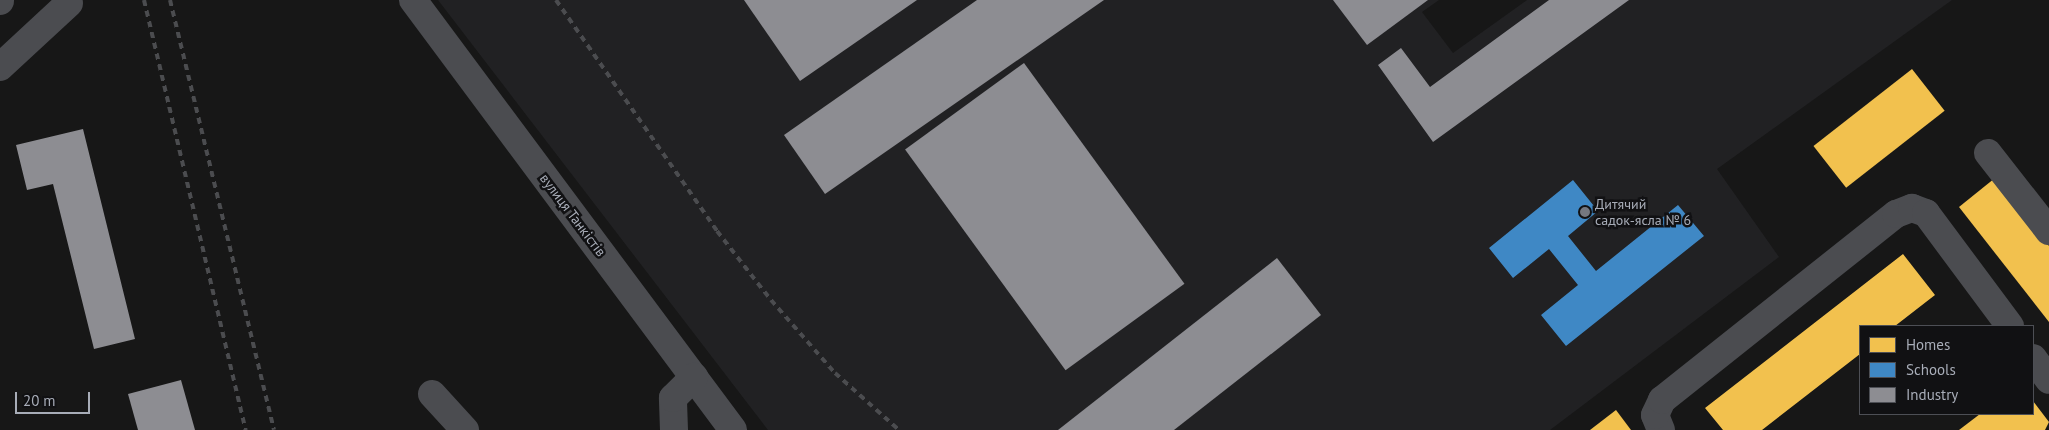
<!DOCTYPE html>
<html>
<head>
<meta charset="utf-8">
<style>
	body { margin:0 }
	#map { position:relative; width:2049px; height:430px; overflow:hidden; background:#171717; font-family:"PT Sans",sans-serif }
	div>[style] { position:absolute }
	.built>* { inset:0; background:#212123 }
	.homes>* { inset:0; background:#f2c14e; transform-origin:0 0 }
	.schools>* { inset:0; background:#3f88c5 }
	.industry>* { inset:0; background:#8d8d92; transform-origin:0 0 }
	.minor>* { height:28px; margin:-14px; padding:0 14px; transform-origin:14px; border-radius:14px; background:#4b4c50 }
	.rail>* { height:4px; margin-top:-2px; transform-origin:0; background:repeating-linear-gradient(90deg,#4b4c4f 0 6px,transparent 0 11px) }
	.dots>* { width:14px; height:14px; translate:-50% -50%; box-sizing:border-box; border:2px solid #111113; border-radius:50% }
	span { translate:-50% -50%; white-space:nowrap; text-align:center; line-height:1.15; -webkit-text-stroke:5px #111113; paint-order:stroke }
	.poi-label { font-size:14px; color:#a8adb8 }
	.left { translate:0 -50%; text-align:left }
	.street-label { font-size:14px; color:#a8adb8 }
	.legend { position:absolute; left:1859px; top:325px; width:175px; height:90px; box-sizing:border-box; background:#111113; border:1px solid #4d4f55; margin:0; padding:6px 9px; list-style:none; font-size:15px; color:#a8adb8 }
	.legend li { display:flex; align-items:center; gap:10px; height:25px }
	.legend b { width:25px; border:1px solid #4d4f55 }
	.scale { position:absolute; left:15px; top:392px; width:75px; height:22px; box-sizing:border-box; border:2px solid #a8adb8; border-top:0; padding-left:6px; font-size:15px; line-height:18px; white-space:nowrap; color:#a8adb8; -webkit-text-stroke:4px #111113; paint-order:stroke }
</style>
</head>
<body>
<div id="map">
	<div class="built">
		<div style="clip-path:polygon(438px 0,1439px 0,1422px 12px,1453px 53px,1527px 0,1952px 0,1717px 169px,1779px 257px,1550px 430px,768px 430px)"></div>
	</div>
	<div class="homes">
		<div style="left:1912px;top:69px;width:53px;height:125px;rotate:52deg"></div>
		<div style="clip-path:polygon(1995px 178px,2049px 246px,2049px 322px,1959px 207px)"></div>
		<div style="clip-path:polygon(1903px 254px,1935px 295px,1895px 326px,1860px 326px,1860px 354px,1762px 430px,1723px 430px,1705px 408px)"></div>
		<div style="clip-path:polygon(2033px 401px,2049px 422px,2045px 430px,1959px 430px,1980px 414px,2033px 414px)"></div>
		<div style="clip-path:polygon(1616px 410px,1631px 430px,1590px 430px)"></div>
	</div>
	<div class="schools">
		<div style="clip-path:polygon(1573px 180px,1598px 211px,1568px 236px,1596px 271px,1678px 205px,1704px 236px,1566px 346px,1541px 315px,1578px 285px,1549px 249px,1513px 278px,1489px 248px)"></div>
	</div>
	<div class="industry">
		<div style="clip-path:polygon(744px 0,917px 0,800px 81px)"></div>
		<div style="clip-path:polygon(977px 0,1104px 0,825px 194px,784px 135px)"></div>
		<div style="clip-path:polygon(1333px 0,1428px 0,1367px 45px)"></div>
		<div style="clip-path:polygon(1549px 0,1629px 0,1433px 142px,1378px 65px,1401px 48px,1430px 87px)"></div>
		<div style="left:1024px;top:63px;width:273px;height:147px;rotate:54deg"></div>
		<div style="clip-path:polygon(83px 129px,135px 339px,94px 349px,53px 184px,27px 190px,16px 145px)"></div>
		<div style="clip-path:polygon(1277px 258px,1321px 315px,1174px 430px,1058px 430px)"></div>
		<div style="clip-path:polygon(181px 380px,195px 430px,138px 430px,128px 394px)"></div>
	</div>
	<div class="minor">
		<div style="left:413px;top:0;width:536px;rotate:53.34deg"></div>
		<div style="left:0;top:1px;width:1px;rotate:-90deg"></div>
		<div style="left:0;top:67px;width:94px;rotate:-42.8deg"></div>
		<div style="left:1988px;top:153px;width:99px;rotate:52deg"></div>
		<div style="left:2033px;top:358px;width:27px;rotate:54deg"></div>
		<div style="left:432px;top:394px;width:49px;rotate:47.5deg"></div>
		<div style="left:674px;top:430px;width:32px;rotate:-92deg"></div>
		<div style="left:673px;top:398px;width:30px;rotate:-45deg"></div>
		<div style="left:1661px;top:430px;width:16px;rotate:-112deg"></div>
		<div style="left:1655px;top:415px;width:17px;rotate:-65deg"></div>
		<div style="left:1662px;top:400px;width:299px;rotate:-38.5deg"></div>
		<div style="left:1896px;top:214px;width:17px;rotate:-21deg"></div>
		<div style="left:1912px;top:208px;width:15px;rotate:20deg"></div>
		<div style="left:1926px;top:213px;width:141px;rotate:53.4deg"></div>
	</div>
	<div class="rail">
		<div style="left:144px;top:0;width:442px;rotate:76.7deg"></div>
		<div style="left:170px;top:0;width:442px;rotate:76.4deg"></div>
		<div style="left:556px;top:0;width:282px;rotate:55.1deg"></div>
		<div style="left:717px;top:231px;width:88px;rotate:52deg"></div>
		<div style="left:771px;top:300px;width:97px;rotate:48.8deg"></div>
		<div style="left:835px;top:373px;width:86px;rotate:41.7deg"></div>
	</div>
	<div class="dots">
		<div style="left:1585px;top:212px;background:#757880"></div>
	</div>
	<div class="poi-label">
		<span class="left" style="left:1595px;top:212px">Дитячий<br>садок-ясла № 6</span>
	</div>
	<div class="street-label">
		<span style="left:573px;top:215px;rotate:53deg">вулиця Танкістів</span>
	</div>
	<ul class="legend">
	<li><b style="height:14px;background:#f2c14e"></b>Homes</li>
	<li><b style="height:14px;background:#3f88c5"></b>Schools</li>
	<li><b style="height:14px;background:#8d8d92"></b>Industry</li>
	</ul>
	<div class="scale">20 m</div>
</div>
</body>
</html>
